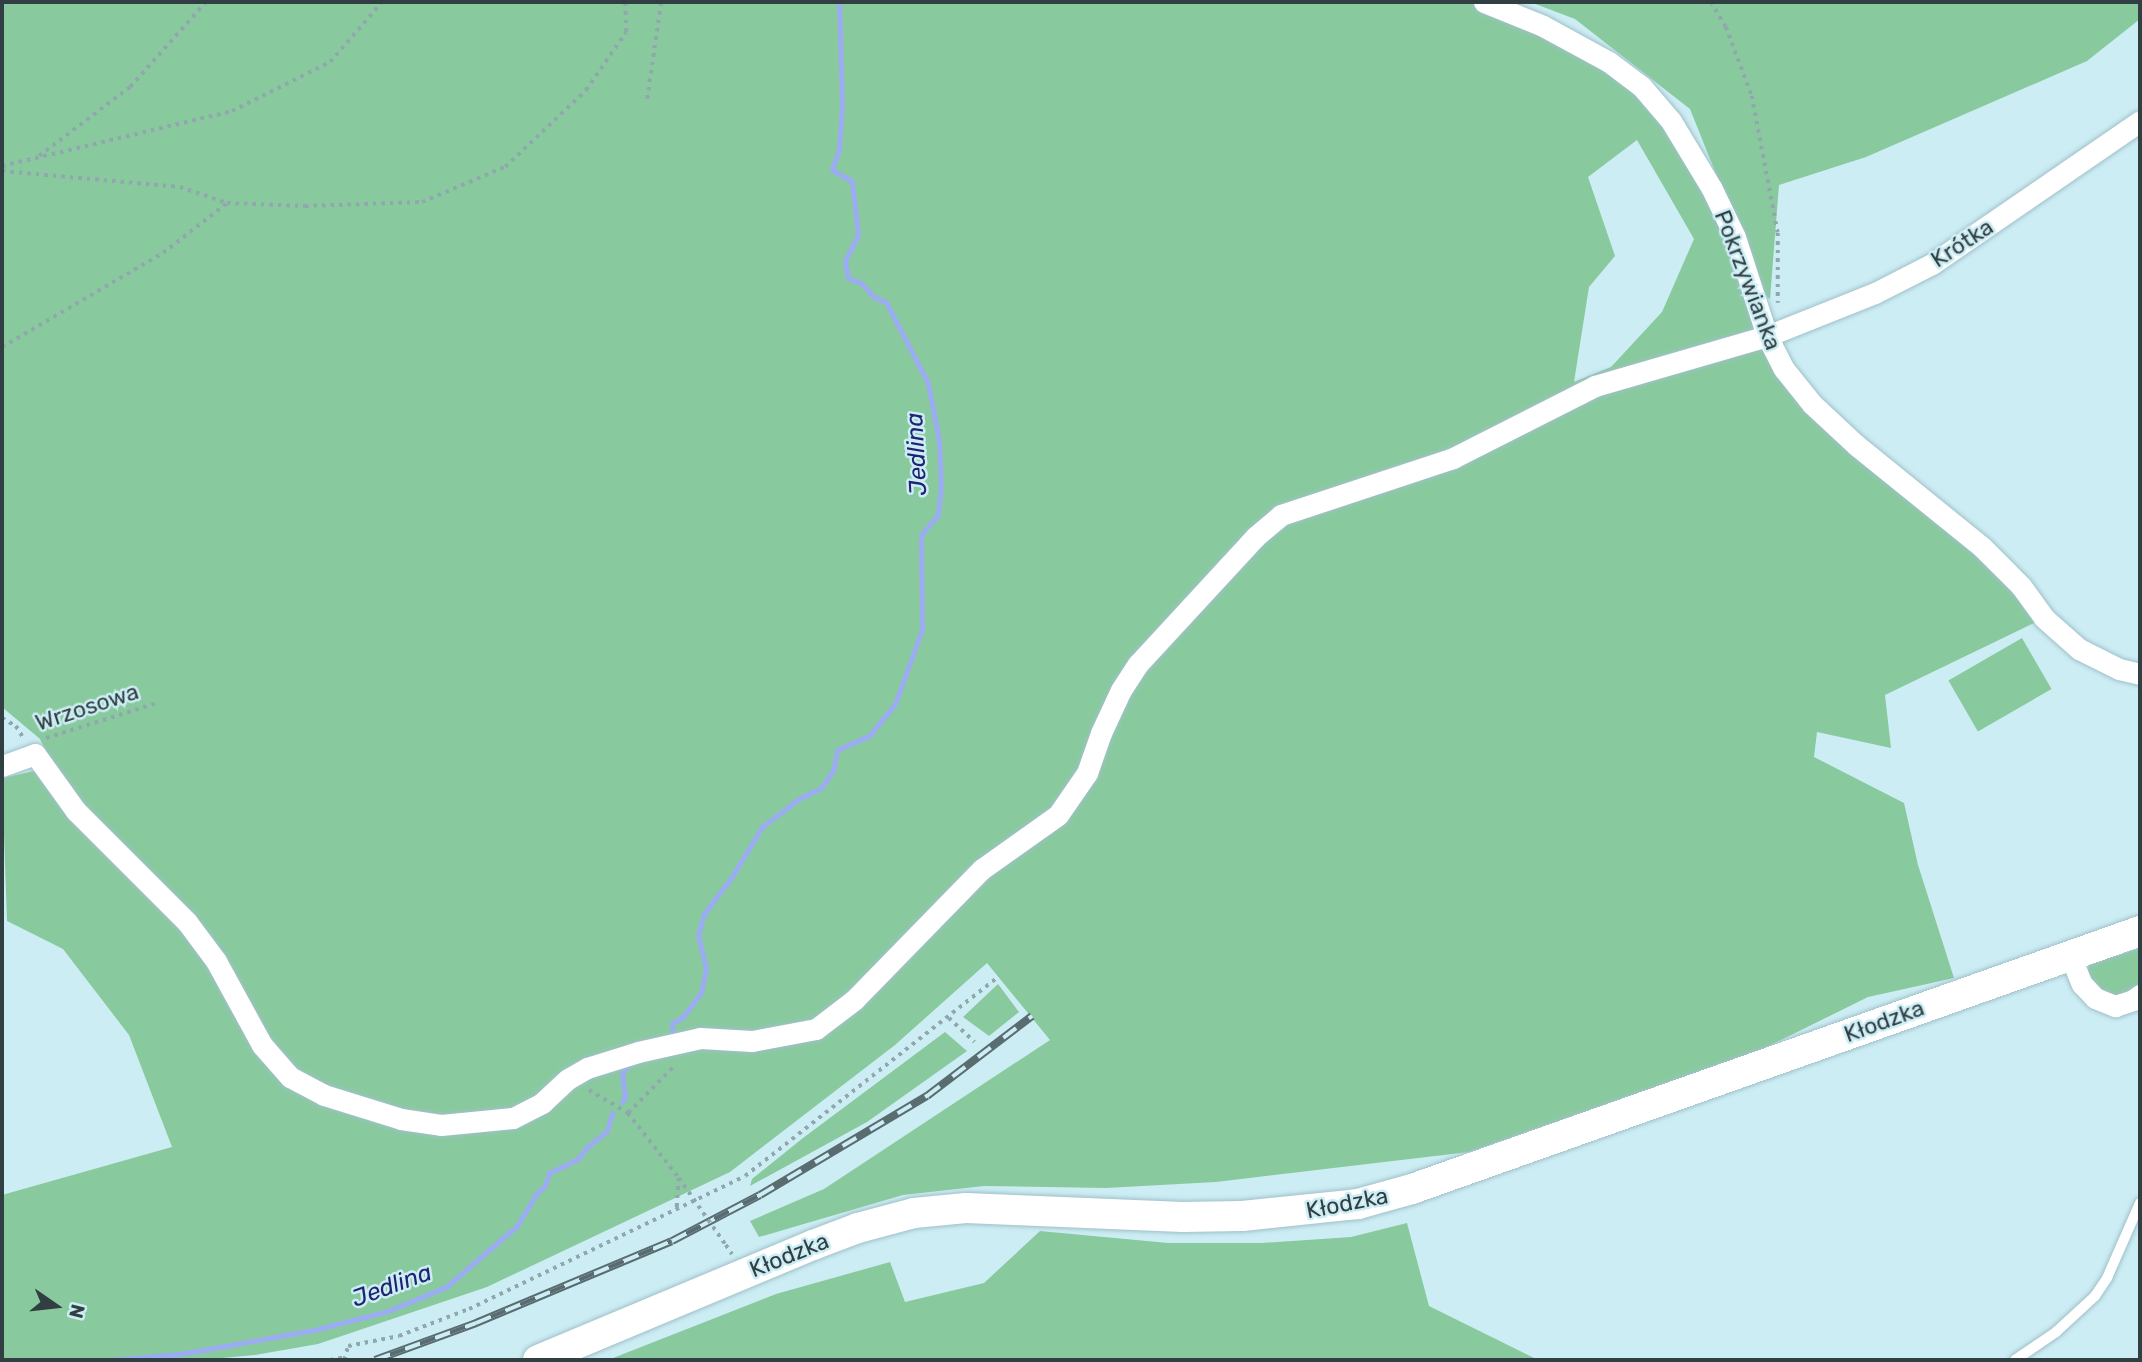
<!DOCTYPE html>
<html>
<head>
<meta charset="utf-8">
<style>
	body { margin:0 }
	#map { position:relative; width:2142px; height:1362px; overflow:hidden; background:#cdedf5; font-family:Rubik,sans-serif }
	div>[style] { position:absolute }
	.green>* { inset:0; background:#88ca9d; transform-origin:0 0 }
	.stream>* { height:5px; margin:-2.5px; padding:0 2.5px; transform-origin:2.5px; border-radius:2.5px; background:#9cacf3 }
	.path>* { height:3.5px; margin-top:-1.75px; transform-origin:0; background:repeating-linear-gradient(90deg,#8fa7ad 0 3.5px,transparent 0 8.5px) }
	.roads { filter:drop-shadow(0 0 2px #a0c0c8) drop-shadow(0 0 2px #a0c0c8) }
	.service>* { height:10px; margin:-5px; padding:0 5px; transform-origin:5px; border-radius:5px; background:#fff }
	.minor>* { height:21px; margin:-10.5px; padding:0 10.5px; transform-origin:10.5px; border-radius:10.5px; background:#fff }
	.secondary>* { height:30px; margin:-15px; padding:0 15px; transform-origin:15px; border-radius:15px; background:#fff }
	.rail>* { height:8px; margin-top:-4px; transform-origin:0; background:repeating-linear-gradient(90deg,#cdedf5 0 16px,#596c70 0 32px); box-sizing:border-box; border-block:2px solid #596c70 }
	.path-bridge>* { height:3.5px; margin-top:-1.75px; transform-origin:0; background:repeating-linear-gradient(90deg,#8fa7ad 0 3.5px,transparent 0 8.5px) }
	span { translate:-50% -50%; white-space:nowrap; text-align:center; line-height:1.15; -webkit-text-stroke:5px #cdedf5; paint-order:stroke }
	.street-label { font-size:23px; color:#313f42 }
	.water-label { font-size:24px; color:#202373; font-style:italic }
	.frame { position:absolute; inset:0; border:4px solid #313f42; pointer-events:none }
	.north { position:absolute; left:21px; top:1271px; width:70px; height:70px; -webkit-text-stroke:5px #cdedf5; paint-order:stroke; rotate:104deg; font-size:19px; font-weight:700; line-height:28px; text-align:center; color:#313f42 }
	.north::after { content:''; display:block; margin:auto; width:24px; height:32px; background:#313f42; clip-path:polygon(50% 0,100% 100%,50% 72%,0 100%) }
</style>
</head>
<body>
<div id="map">
	<div class="green">
		<div style="clip-path:polygon(evenodd,2px 2px,1473px 2px,1541px 29px,1633px 86px,1708px 191px,1780px 372px,1979px 550px,2038px 621px,1885px 695px,1891px 748px,1817px 732px,1814px 757px,1904px 803px,1918px 865px,1954px 978px,1868px 997px,1759px 1051px,1469px 1152px,1216px 1182px,1106px 1188px,984px 1186px,903px 1195px,759px 1237px,750px 1221px,824px 1189px,1050px 1040px,987px 963px,895px 1045px,730px 1172px,487px 1287px,318px 1344px,255px 1355px,200px 1360px,2px 1360px,2px 1195px,172px 1147px,129px 1035px,63px 949px,7px 921px,2px 778px,53px 767px,40px 739px,2px 707px,2px 2px,1637px 140px,1694px 239px,1662px 312px,1611px 367px,1574px 382px,1589px 287px,1615px 256px,1588px 177px,1637px 140px)"></div>
		<div style="clip-path:polygon(1530px 2px,2140px 2px,2140px 19px,2087px 61px,1866px 157px,1779px 185px,1770px 299px,1764px 294px,1690px 109px,1575px 19px)"></div>
		<div style="left:2022px;top:638px;width:59px;height:85px;rotate:60deg"></div>
		<div style="clip-path:polygon(2140px 948px,2140px 988px,2132px 995px,2105px 997px,2087px 975px,2089px 965px)"></div>
		<div style="clip-path:polygon(998px 984px,1019px 1012px,989px 1036px,963px 1017px)"></div>
		<div style="clip-path:polygon(945px 1032px,967px 1051px,867px 1122px,750px 1186px,752px 1179px,803px 1138px)"></div>
		<div style="clip-path:polygon(1407px 1223px,1429px 1306px,1538px 1360px,608px 1360px,776px 1294px,890px 1262px,905px 1302px,984px 1283px,1040px 1231px,1168px 1243px,1261px 1243px,1351px 1237px)"></div>
	</div>
	<div class="stream">
		<div style="left:668px;top:1037px;width:6px;rotate:-39deg"></div>
		<div style="left:673px;top:1033px;width:10px;rotate:-96deg"></div>
		<div style="left:672px;top:1023px;width:11px;rotate:-27deg"></div>
		<div style="left:682px;top:1018px;width:31px;rotate:-53deg"></div>
		<div style="left:701px;top:993px;width:25px;rotate:-78deg"></div>
		<div style="left:706px;top:969px;width:35px;rotate:-103deg"></div>
		<div style="left:698px;top:935px;width:22px;rotate:-74deg"></div>
		<div style="left:704px;top:914px;width:49px;rotate:-53.4deg"></div>
		<div style="left:733px;top:875px;width:56px;rotate:-58.9deg"></div>
		<div style="left:762px;top:827px;width:44px;rotate:-37.6deg"></div>
		<div style="left:797px;top:800px;width:27px;rotate:-27deg"></div>
		<div style="left:821px;top:788px;width:21px;rotate:-55deg"></div>
		<div style="left:833px;top:771px;width:21px;rotate:-79deg"></div>
		<div style="left:837px;top:750px;width:36px;rotate:-24deg"></div>
		<div style="left:870px;top:735px;width:40px;rotate:-51deg"></div>
		<div style="left:895px;top:704px;width:79px;rotate:-70deg"></div>
		<div style="left:922px;top:630px;width:95px;rotate:-90.6deg"></div>
		<div style="left:921px;top:535px;width:26px;rotate:-50deg"></div>
		<div style="left:938px;top:515px;width:28px;rotate:-84deg"></div>
		<div style="left:941px;top:487px;width:46px;rotate:-92.5deg"></div>
		<div style="left:939px;top:441px;width:59px;rotate:-100.7deg"></div>
		<div style="left:928px;top:383px;width:91px;rotate:-117.4deg"></div>
		<div style="left:886px;top:302px;width:13px;rotate:-157deg"></div>
		<div style="left:874px;top:297px;width:19px;rotate:-133deg"></div>
		<div style="left:861px;top:283px;width:14px;rotate:-159deg"></div>
		<div style="left:848px;top:278px;width:17px;rotate:-100deg"></div>
		<div style="left:845px;top:261px;width:30px;rotate:-64deg"></div>
		<div style="left:858px;top:234px;width:53px;rotate:-96.5deg"></div>
		<div style="left:852px;top:181px;width:23px;rotate:-151deg"></div>
		<div style="left:832px;top:170px;width:21px;rotate:-71deg"></div>
		<div style="left:839px;top:150px;width:48px;rotate:-86.4deg"></div>
		<div style="left:842px;top:102px;width:100px;rotate:-91.7deg"></div>
		<div style="left:622px;top:1102px;width:6px;rotate:-59deg"></div>
		<div style="left:625px;top:1097px;width:24px;rotate:-97deg"></div>
		<div style="left:622px;top:1073px;width:13px;rotate:-48deg"></div>
		<div style="left:108px;top:1360px;width:72px;rotate:-4.8deg"></div>
		<div style="left:180px;top:1354px;width:136px;rotate:-10.2deg"></div>
		<div style="left:314px;top:1330px;width:76px;rotate:-14.4deg"></div>
		<div style="left:388px;top:1311px;width:63px;rotate:-22.5deg"></div>
		<div style="left:446px;top:1287px;width:94px;rotate:-40.7deg"></div>
		<div style="left:517px;top:1226px;width:37px;rotate:-59deg"></div>
		<div style="left:536px;top:1194px;width:12px;rotate:-42deg"></div>
		<div style="left:545px;top:1186px;width:14px;rotate:-73deg"></div>
		<div style="left:549px;top:1173px;width:32px;rotate:-26deg"></div>
		<div style="left:578px;top:1159px;width:14px;rotate:-54deg"></div>
		<div style="left:586px;top:1148px;width:27px;rotate:-39deg"></div>
		<div style="left:607px;top:1131px;width:19px;rotate:-74deg"></div>
	</div>
	<div class="path">
		<div style="left:1711px;top:2px;width:29px;rotate:59deg"></div>
		<div style="left:1726px;top:27px;width:74px;rotate:69.4deg"></div>
		<div style="left:1752px;top:96px;width:139px;rotate:79.3deg"></div>
		<div style="left:1778px;top:233px;width:70px;rotate:90deg"></div>
		<div style="left:647px;top:99px;width:98px;rotate:-81.8deg"></div>
		<div style="left:39px;top:156px;width:114px;rotate:-37.2deg"></div>
		<div style="left:130px;top:87px;width:114px;rotate:-48.2deg"></div>
		<div style="left:2px;top:166px;width:236px;rotate:-13.4deg"></div>
		<div style="left:232px;top:111px;width:110px;rotate:-26.6deg"></div>
		<div style="left:330px;top:62px;width:79px;rotate:-49.1deg"></div>
		<div style="left:2px;top:171px;width:179px;rotate:5.1deg"></div>
		<div style="left:180px;top:187px;width:50px;rotate:18.8deg"></div>
		<div style="left:2px;top:347px;width:186px;rotate:-30.3deg"></div>
		<div style="left:163px;top:253px;width:81px;rotate:-38deg"></div>
		<div style="left:227px;top:203px;width:78px;rotate:2.2deg"></div>
		<div style="left:305px;top:206px;width:117px;rotate:-2deg"></div>
		<div style="left:422px;top:202px;width:90px;rotate:-22.9deg"></div>
		<div style="left:505px;top:167px;width:112px;rotate:-43.5deg"></div>
		<div style="left:586px;top:90px;width:70px;rotate:-55.4deg"></div>
		<div style="left:626px;top:32px;width:30px;rotate:-92deg"></div>
		<div style="left:2px;top:718px;width:16px;rotate:30deg"></div>
		<div style="left:16px;top:726px;width:13px;rotate:58deg"></div>
		<div style="left:46px;top:738px;width:116px;rotate:-17.5deg"></div>
		<div style="left:949px;top:1018px;width:35px;rotate:43deg"></div>
		<div style="left:589px;top:1090px;width:45px;rotate:30.5deg"></div>
		<div style="left:628px;top:1113px;width:83px;rotate:51.9deg"></div>
		<div style="left:679px;top:1178px;width:32px;rotate:94deg"></div>
		<div style="left:628px;top:1113px;width:67px;rotate:-45.6deg"></div>
		<div style="left:726px;top:1245px;width:11px;rotate:56deg"></div>
		<div style="left:330px;top:1360px;width:15px;rotate:-11deg"></div>
		<div style="left:344px;top:1360px;width:15px;rotate:-74deg"></div>
		<div style="left:348px;top:1346px;width:52px;rotate:-11.1deg"></div>
		<div style="left:399px;top:1336px;width:75px;rotate:-21.1deg"></div>
		<div style="left:469px;top:1309px;width:306px;rotate:-25.7deg"></div>
		<div style="left:745px;top:1176px;width:323px;rotate:-38.2deg"></div>
	</div>
	<div class="roads">
		<div class="service">
			<div style="left:2015px;top:1360px;width:50px;rotate:-34.3deg"></div>
			<div style="left:2056px;top:1332px;width:53px;rotate:-42.7deg"></div>
			<div style="left:2095px;top:1296px;width:22px;rotate:-56deg"></div>
			<div style="left:2107px;top:1278px;width:82px;rotate:-66.3deg"></div>
		</div>
		<div class="minor">
			<div style="left:1484px;top:2px;width:64px;rotate:22.1deg"></div>
			<div style="left:1543px;top:26px;width:75px;rotate:28.6deg"></div>
			<div style="left:1609px;top:62px;width:41px;rotate:37.1deg"></div>
			<div style="left:1642px;top:87px;width:45px;rotate:49.5deg"></div>
			<div style="left:1671px;top:121px;width:79px;rotate:58.9deg"></div>
			<div style="left:1712px;top:189px;width:53px;rotate:64.4deg"></div>
			<div style="left:1735px;top:237px;width:104px;rotate:72.1deg"></div>
			<div style="left:1767px;top:336px;width:37px;rotate:63deg"></div>
			<div style="left:1784px;top:369px;width:45px;rotate:51.3deg"></div>
			<div style="left:1812px;top:404px;width:60px;rotate:43deg"></div>
			<div style="left:1856px;top:445px;width:162px;rotate:39deg"></div>
			<div style="left:1982px;top:547px;width:55px;rotate:45deg"></div>
			<div style="left:2021px;top:586px;width:39px;rotate:54deg"></div>
			<div style="left:2044px;top:618px;width:47px;rotate:41.5deg"></div>
			<div style="left:2079px;top:649px;width:45px;rotate:26.6deg"></div>
			<div style="left:2119px;top:669px;width:22px;rotate:13deg"></div>
			<div style="left:2px;top:766px;width:35px;rotate:-20deg"></div>
			<div style="left:35px;top:754px;width:70px;rotate:54.3deg"></div>
			<div style="left:76px;top:811px;width:157px;rotate:45deg"></div>
			<div style="left:187px;top:922px;width:49px;rotate:53.4deg"></div>
			<div style="left:216px;top:961px;width:96px;rotate:61.3deg"></div>
			<div style="left:262px;top:1045px;width:43px;rotate:48.8deg"></div>
			<div style="left:290px;top:1077px;width:38px;rotate:28deg"></div>
			<div style="left:324px;top:1095px;width:81px;rotate:17.3deg"></div>
			<div style="left:401px;top:1119px;width:40px;rotate:8.5deg"></div>
			<div style="left:441px;top:1125px;width:72px;rotate:-5.6deg"></div>
			<div style="left:513px;top:1118px;width:33px;rotate:-27deg"></div>
			<div style="left:542px;top:1103px;width:35px;rotate:-43deg"></div>
			<div style="left:568px;top:1079px;width:22px;rotate:-30deg"></div>
			<div style="left:587px;top:1068px;width:53px;rotate:-17.4deg"></div>
			<div style="left:638px;top:1052px;width:64px;rotate:-12.7deg"></div>
			<div style="left:700px;top:1038px;width:52px;rotate:3.3deg"></div>
			<div style="left:752px;top:1041px;width:65px;rotate:-10.6deg"></div>
			<div style="left:816px;top:1029px;width:48px;rotate:-37.3deg"></div>
			<div style="left:854px;top:1000px;width:183px;rotate:-45.7deg"></div>
			<div style="left:982px;top:869px;width:93px;rotate:-35.4deg"></div>
			<div style="left:1058px;top:815px;width:51px;rotate:-55.4deg"></div>
			<div style="left:1087px;top:773px;width:42px;rotate:-70.7deg"></div>
			<div style="left:1101px;top:733px;width:47px;rotate:-65.1deg"></div>
			<div style="left:1121px;top:690px;width:31px;rotate:-57deg"></div>
			<div style="left:1138px;top:664px;width:173px;rotate:-47.3deg"></div>
			<div style="left:1255px;top:537px;width:34px;rotate:-40deg"></div>
			<div style="left:1281px;top:515px;width:181px;rotate:-18.3deg"></div>
			<div style="left:1453px;top:458px;width:159px;rotate:-26.9deg"></div>
			<div style="left:1595px;top:386px;width:179px;rotate:-16.2deg"></div>
			<div style="left:1767px;top:336px;width:116px;rotate:-21.7deg"></div>
			<div style="left:1875px;top:293px;width:64px;rotate:-27deg"></div>
			<div style="left:1932px;top:264px;width:252px;rotate:-34.5deg"></div>
			<div style="left:2070px;top:955px;width:31px;rotate:68deg"></div>
			<div style="left:2082px;top:984px;width:19px;rotate:47deg"></div>
			<div style="left:2095px;top:998px;width:22px;rotate:22deg"></div>
			<div style="left:2115px;top:1006px;width:19px;rotate:-18deg"></div>
			<div style="left:2133px;top:1000px;width:9px;rotate:-36deg"></div>
		</div>
		<div class="secondary">
			<div style="left:538px;top:1360px;width:298px;rotate:-22.7deg"></div>
			<div style="left:813px;top:1245px;width:48px;rotate:-20.7deg"></div>
			<div style="left:858px;top:1228px;width:58px;rotate:-15deg"></div>
			<div style="left:914px;top:1213px;width:52px;rotate:-5.5deg"></div>
			<div style="left:966px;top:1208px;width:217px;rotate:2.4deg"></div>
			<div style="left:1183px;top:1217px;width:59px;rotate:-1deg"></div>
			<div style="left:1242px;top:1216px;width:117px;rotate:-5.9deg"></div>
			<div style="left:1358px;top:1204px;width:56px;rotate:-15.5deg"></div>
			<div style="left:1412px;top:1189px;width:772px;rotate:-19.51deg"></div>
		</div>
	</div>
	<div class="rail">
		<div style="left:375px;top:1360px;width:108px;rotate:-20.1deg"></div>
		<div style="left:476px;top:1323px;width:212px;rotate:-22.7deg"></div>
		<div style="left:672px;top:1241px;width:99px;rotate:-27.6deg"></div>
		<div style="left:760px;top:1195px;width:194px;rotate:-30.7deg"></div>
		<div style="left:927px;top:1096px;width:132px;rotate:-37.3deg"></div>
	</div>
	<div class="path-bridge">
		<div style="left:679px;top:1178px;width:82px;rotate:55deg"></div>
	</div>
	<div class="street-label">
		<span style="left:1962px;top:243px;rotate:-33deg">Krótka</span>
		<span style="left:1748px;top:280px;rotate:69deg">Pokrzywianka</span>
		<span style="left:87px;top:707px;rotate:-18deg">Wrzosowa</span>
		<span style="left:1884px;top:1021px;rotate:-20deg">Kłodzka</span>
		<span style="left:1347px;top:1203px;rotate:-11deg">Kłodzka</span>
		<span style="left:789px;top:1255px;rotate:-22deg">Kłodzka</span>
	</div>
	<div class="water-label">
		<span style="left:917px;top:454px;rotate:-93deg">Jedlina</span>
		<span style="left:392px;top:1286px;rotate:-20deg">Jedlina</span>
	</div>
	<div class="frame"></div>
	<div class="north">N</div>
</div>
</body>
</html>
